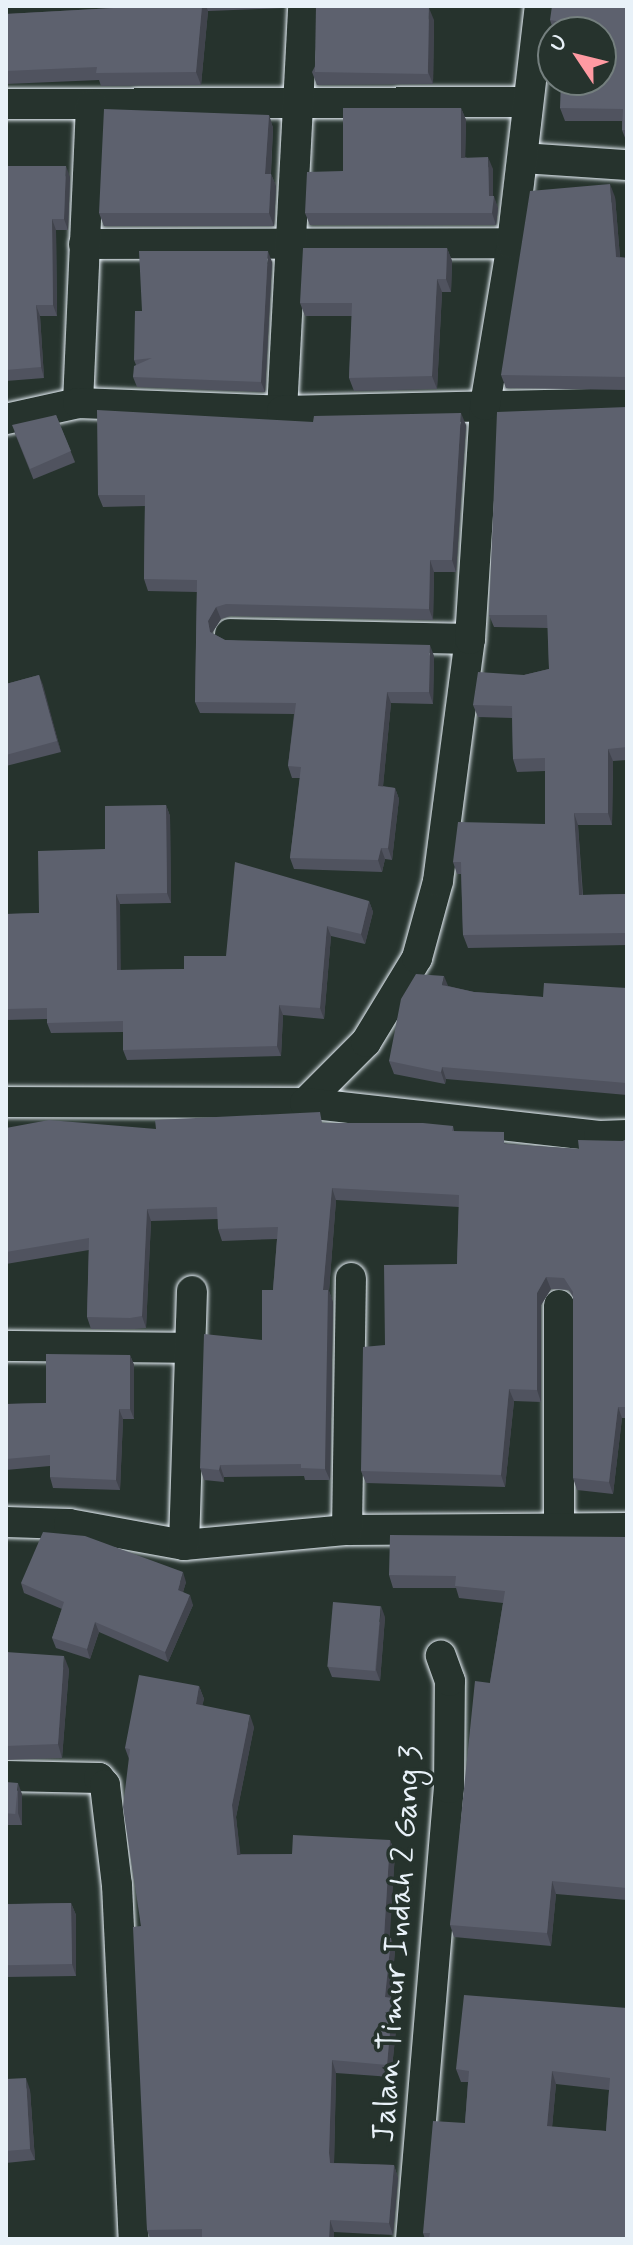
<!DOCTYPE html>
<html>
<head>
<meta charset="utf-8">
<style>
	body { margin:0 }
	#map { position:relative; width:633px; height:2245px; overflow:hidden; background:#26332d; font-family:Mynerve,sans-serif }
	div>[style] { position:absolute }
	.roads { filter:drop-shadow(0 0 2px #e8f1f8) drop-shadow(0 0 2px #e8f1f8) }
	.minor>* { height:30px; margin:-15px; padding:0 15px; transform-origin:15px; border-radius:15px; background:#26332d }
	.wall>* { inset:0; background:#50535f; transform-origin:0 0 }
	.shaded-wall>* { inset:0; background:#41444d }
	.building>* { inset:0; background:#5d616e; transform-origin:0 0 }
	span { translate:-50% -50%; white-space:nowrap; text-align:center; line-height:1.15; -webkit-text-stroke:7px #26332d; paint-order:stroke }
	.street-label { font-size:32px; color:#e8f1f8 }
	.frame { position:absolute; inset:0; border:8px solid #e8f1f8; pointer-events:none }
	.north { position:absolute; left:537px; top:16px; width:80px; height:80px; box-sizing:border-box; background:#26332d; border:2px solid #747f7e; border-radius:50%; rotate:305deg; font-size:22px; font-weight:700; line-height:32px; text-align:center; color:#e8f1f8 }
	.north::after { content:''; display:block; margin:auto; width:28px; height:36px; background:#ff9aa2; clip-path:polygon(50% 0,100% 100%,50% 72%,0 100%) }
</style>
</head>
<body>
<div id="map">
	<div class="roads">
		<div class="minor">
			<div style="left:6px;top:104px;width:522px;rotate:-0.22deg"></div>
			<div style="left:523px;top:158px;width:104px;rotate:3.9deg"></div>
			<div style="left:84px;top:244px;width:428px;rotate:-0.1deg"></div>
			<div style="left:78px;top:403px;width:298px;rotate:-87.5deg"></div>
			<div style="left:282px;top:411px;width:406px;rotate:-87deg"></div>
			<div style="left:6px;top:419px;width:74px;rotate:-12.5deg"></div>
			<div style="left:78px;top:403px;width:204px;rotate:2.2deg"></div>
			<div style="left:282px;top:411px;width:345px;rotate:-1.3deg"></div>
			<div style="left:230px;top:634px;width:240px;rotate:1.2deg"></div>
			<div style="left:6px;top:1102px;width:299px;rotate:0.2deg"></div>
			<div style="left:305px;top:1103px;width:86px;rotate:-45deg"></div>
			<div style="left:366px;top:1042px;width:98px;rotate:-58.7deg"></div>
			<div style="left:417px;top:958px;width:80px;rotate:-74.7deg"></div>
			<div style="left:438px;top:881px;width:244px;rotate:-82.5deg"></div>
			<div style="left:470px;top:639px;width:234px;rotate:-86.3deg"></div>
			<div style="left:485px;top:405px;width:164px;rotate:-80.5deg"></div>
			<div style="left:512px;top:243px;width:239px;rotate:-83.3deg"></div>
			<div style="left:305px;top:1103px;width:296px;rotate:6.4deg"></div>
			<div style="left:599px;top:1136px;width:28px;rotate:-2deg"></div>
			<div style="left:559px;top:1305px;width:220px;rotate:90deg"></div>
			<div style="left:6px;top:1346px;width:181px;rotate:0.6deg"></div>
			<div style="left:6px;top:1522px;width:63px;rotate:1.8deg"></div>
			<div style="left:69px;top:1524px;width:117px;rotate:10.3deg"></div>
			<div style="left:184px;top:1545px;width:164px;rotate:-5.3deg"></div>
			<div style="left:347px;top:1530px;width:280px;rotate:-0.4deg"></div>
			<div style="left:347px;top:1530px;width:252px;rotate:-89.1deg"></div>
			<div style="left:184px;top:1545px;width:254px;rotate:-88.2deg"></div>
			<div style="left:6px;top:1776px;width:93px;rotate:1.2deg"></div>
			<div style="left:99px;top:1778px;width:9px;rotate:49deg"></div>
			<div style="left:105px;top:1785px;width:101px;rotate:83.2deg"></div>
			<div style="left:117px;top:1885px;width:354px;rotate:87.3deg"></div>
			<div style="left:411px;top:2239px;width:453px;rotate:-85.2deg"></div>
			<div style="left:449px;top:1788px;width:107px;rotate:-89.5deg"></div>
			<div style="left:450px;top:1681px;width:27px;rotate:-110deg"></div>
		</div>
	</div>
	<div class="wall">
		<div style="clip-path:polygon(114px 6px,285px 6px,285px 8px,208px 11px,201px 85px,101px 86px,99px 80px,6px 84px,6px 14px,114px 8px)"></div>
		<div style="clip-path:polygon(627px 6px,627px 143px,622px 130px,622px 121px,565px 121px,560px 108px,601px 32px,554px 32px,550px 20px)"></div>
		<div style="clip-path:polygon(346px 7px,434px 20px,433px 84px,317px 85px,312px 72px)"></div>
		<div style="clip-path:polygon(461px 108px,466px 120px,465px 157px,493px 169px,493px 196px,498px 208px,496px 225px,310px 225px,305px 213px,343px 171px)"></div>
		<div style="clip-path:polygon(269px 115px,273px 128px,271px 174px,276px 186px,274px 226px,104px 226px,99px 213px)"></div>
		<div style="clip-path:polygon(6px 166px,70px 177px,68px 230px,56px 230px,57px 316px,40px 316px,44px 378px,6px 381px)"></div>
		<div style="clip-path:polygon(615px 197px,620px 257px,627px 258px,627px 390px,506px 388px,501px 375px)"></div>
		<div style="clip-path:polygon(447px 248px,452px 261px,451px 292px,442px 292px,437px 389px,354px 391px,349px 378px,352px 316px,305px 316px,300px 303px)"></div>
		<div style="clip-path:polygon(272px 262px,265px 392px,137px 387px,133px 377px,136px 365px,134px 360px,142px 311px)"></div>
		<div style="clip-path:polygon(627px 407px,627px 760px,613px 761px,612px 825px,578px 825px,583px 895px,627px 894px,627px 945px,468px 948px,463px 935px,461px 874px,457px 874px,453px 862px,545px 824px,545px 771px,517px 772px,513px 759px,512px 718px,478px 717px,473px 705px,524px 675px,549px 669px,548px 628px,494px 627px,489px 615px)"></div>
		<div style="left:56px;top:415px;width:51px;height:45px;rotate:68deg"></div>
		<div style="clip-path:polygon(313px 422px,466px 425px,456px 572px,434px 572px,433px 620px,230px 616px,221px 619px,212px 633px,225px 640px,434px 656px,433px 704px,391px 703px,383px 786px,395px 788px,399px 799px,392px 860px,385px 859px,382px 872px,294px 869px,290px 858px,300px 778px,292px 778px,288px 766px,294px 714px,200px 713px,195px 702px,197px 592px,148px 591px,144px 579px,145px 506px,103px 507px,98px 495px)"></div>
		<div style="clip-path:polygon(39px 675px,61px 752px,6px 766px,6px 684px)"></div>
		<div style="clip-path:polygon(166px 805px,170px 816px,171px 903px,120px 904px,120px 970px,184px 969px,226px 956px,369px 901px,373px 912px,365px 944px,331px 936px,324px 1019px,283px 1015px,281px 1056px,127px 1060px,123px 1050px,123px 1032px,51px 1033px,47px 1023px,47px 1019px,6px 1020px,6px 914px,39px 913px,105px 849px)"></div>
		<div style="clip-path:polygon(448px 986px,474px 992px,543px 997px,627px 988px,627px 1095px,446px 1079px,445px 1084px,394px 1074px,389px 1061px)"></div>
		<div style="clip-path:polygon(324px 1123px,453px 1126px,454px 1131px,508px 1144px,579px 1149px,623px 1141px,627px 1139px,627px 1418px,622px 1418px,613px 1494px,577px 1490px,573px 1478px,573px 1297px,569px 1290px,551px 1289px,541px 1305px,541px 1402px,514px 1401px,505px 1487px,366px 1483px,361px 1471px,385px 1345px,457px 1264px,459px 1207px,336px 1200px,329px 1291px,333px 1302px,330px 1480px,305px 1480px,304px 1476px,224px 1477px,224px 1482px,204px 1480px,200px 1468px,262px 1340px,273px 1290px,277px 1239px,222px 1241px,218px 1229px,218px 1219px,151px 1221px,146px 1328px,135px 1329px,91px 1329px,87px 1317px,89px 1250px,6px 1264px,6px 1128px,156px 1129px)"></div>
		<div style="clip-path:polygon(130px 1355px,134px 1365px,134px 1419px,123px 1419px,120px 1490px,53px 1488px,50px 1477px,50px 1466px,6px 1470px,6px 1404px,46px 1403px)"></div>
		<div style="clip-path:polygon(627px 1537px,627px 1900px,556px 1894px,551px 1946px,454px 1937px,450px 1925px,503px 1603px,459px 1598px,456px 1588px,393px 1588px,389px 1575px)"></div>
		<div style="clip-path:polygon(186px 1582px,183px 1592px,193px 1605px,168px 1662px,99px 1632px,90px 1659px,56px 1648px,52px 1638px,62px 1609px,24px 1593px,21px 1583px)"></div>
		<div style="clip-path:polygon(385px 1617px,380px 1681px,332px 1677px,328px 1667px)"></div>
		<div style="clip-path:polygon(6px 1652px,69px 1669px,62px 1758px,6px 1760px)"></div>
		<div style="clip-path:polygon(199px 1686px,204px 1699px,202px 1705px,254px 1727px,236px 1817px,240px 1854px,292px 1854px,390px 1840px,395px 1853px,389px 1938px,395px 1950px,391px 1998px,398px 2010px,391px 2077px,336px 2073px,334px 2163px,394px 2165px,398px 2178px,393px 2235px,334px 2232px,334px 2239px,150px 2239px,147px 2230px,141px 1926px,129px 1759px,125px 1748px)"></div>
		<div style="clip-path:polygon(6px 1782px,22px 1794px,22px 1825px,6px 1825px)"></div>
		<div style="clip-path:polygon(71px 1903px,76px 1915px,76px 1976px,6px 1977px,6px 1904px)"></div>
		<div style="clip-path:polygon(evenodd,627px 2008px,627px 2239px,425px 2239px,423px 2233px,465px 2123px,468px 2082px,461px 2082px,456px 2069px,627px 2008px,556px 2084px,609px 2090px,606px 2131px,552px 2127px,556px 2084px)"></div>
		<div style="clip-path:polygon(6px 2079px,30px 2090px,35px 2160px,6px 2163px)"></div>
	</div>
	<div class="shaded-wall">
		<div style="clip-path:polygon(202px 6px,206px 6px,208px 11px,201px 85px,196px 72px)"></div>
		<div style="clip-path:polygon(429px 8px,434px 20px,433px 84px,428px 72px)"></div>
		<div style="clip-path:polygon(461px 108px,466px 120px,465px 170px,461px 158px)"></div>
		<div style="clip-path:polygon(269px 115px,273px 128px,270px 186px,265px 174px)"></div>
		<div style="clip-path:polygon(488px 157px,493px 169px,493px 199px,494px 196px,498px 208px,496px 225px,492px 213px,489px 196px)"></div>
		<div style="clip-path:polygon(66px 166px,70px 177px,68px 230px,64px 219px)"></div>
		<div style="clip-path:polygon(271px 174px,276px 186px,274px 226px,269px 213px)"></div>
		<div style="clip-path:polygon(610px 184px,615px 197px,621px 270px,616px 257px)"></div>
		<div style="clip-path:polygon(52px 219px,56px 230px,57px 316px,53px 305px)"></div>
		<div style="clip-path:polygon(447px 248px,452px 261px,451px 292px,446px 279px)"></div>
		<div style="clip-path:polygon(268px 251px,272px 262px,265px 392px,261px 382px)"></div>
		<div style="clip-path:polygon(437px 279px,442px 292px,437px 389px,432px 376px)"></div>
		<div style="clip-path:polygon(36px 305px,40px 316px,44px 378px,41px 367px)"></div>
		<div style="clip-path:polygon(461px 413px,466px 425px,456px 572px,452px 560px)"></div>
		<div style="clip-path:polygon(430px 560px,434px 572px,433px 620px,429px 609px)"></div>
		<div style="clip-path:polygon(216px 607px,221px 619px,212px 633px,210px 632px,208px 621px)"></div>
		<div style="clip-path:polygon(430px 645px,434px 656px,433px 704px,429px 692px)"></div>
		<div style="clip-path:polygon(39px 675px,43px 685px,61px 752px,57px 741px)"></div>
		<div style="clip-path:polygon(387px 692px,391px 703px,382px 797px,378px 786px)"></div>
		<div style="clip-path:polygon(608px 749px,613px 761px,612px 825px,608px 813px)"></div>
		<div style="clip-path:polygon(395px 788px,399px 799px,392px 860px,388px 848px)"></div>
		<div style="clip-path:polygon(166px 805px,170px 816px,171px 903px,167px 893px)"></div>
		<div style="clip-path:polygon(574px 813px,578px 825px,583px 907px,579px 895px)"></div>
		<div style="clip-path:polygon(381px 848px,385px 859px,382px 872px,378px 860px)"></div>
		<div style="clip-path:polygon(116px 894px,120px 904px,121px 980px,117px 970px)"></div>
		<div style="clip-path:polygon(369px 901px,373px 912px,365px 944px,361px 934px)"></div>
		<div style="clip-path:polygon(327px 926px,331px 936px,324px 1019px,320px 1008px)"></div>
		<div style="clip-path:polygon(444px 976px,449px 988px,442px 985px)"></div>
		<div style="clip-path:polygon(279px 1005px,283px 1015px,281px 1056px,277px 1046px)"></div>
		<div style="clip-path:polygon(442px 1067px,446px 1079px,445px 1084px,441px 1072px)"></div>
		<div style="clip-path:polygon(332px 1188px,336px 1200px,329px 1291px,333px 1302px,330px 1480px,325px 1469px,323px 1290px)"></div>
		<div style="clip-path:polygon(147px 1209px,151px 1221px,146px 1328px,142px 1316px)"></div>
		<div style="clip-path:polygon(546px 1277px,551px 1289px,541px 1305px,541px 1402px,537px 1390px,537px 1293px)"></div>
		<div style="clip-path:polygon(130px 1355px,134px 1365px,134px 1419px,130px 1409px)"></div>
		<div style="clip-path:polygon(509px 1389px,514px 1401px,505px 1487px,501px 1475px)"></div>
		<div style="clip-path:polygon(618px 1407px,622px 1418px,613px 1494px,609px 1482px)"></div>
		<div style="clip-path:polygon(119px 1409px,123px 1419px,120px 1490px,116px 1480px)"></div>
		<div style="clip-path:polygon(220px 1465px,224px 1477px,224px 1482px,219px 1470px)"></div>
		<div style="clip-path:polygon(183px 1572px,186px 1582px,181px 1599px,178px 1590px)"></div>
		<div style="clip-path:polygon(190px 1595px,193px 1605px,168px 1662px,165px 1652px)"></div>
		<div style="clip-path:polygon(381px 1606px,385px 1617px,380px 1681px,376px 1670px)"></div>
		<div style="clip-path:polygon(95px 1622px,99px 1632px,90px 1659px,87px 1649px)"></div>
		<div style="clip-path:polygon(64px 1656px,69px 1669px,62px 1758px,58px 1744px)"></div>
		<div style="clip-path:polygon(199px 1686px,204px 1699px,200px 1716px,196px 1704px)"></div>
		<div style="clip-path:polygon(250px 1715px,254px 1727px,236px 1817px,242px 1867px,237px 1855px,232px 1805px)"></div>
		<div style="clip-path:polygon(18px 1783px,22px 1794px,22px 1825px,18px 1813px)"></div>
		<div style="clip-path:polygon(390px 1840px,395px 1853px,389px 1950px,384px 1937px)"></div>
		<div style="clip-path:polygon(552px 1881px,556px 1894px,551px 1946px,547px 1933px)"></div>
		<div style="clip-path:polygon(71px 1903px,76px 1915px,76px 1976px,72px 1964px)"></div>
		<div style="clip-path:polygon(391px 1938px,395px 1950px,390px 2010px,385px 1997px)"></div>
		<div style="clip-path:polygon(393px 1998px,398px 2010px,391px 2077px,387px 2065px)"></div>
		<div style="clip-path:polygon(332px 2060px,336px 2073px,334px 2165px,330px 2163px,329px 2153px)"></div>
		<div style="clip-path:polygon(552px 2071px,556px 2084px,551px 2139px,547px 2126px)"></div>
		<div style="clip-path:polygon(26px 2078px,30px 2090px,35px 2160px,30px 2149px)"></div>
		<div style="clip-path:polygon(394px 2165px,398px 2178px,393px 2235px,389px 2223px)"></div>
		<div style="clip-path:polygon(330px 2220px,334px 2232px,334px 2239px,329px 2239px)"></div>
	</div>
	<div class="building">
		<div style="clip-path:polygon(114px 6px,202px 6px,196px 72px,96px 73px,97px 67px,6px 71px,6px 14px,114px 8px)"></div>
		<div style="left:316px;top:6px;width:113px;height:66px;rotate:1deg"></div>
		<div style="clip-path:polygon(552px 6px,627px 6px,627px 130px,622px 130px,623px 109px,560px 108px,561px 80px,601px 80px,601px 32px,562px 32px,562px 22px,550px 20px)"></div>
		<div style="clip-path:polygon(343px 108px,461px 108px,461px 158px,488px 157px,489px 196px,494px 196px,492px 213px,305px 213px,307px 172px,343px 171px)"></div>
		<div style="clip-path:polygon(104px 109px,269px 115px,265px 174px,271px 174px,269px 213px,99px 213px)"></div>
		<div style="clip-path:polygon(6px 166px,66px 166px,64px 219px,52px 219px,53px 305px,36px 305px,41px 367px,6px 370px)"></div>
		<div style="clip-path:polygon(610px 184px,616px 257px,627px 258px,627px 377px,501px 375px,530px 191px)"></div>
		<div style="clip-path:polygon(303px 248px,447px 248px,446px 279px,437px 279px,432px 376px,349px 378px,352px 303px,300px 303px)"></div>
		<div style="clip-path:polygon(139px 251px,268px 251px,261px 382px,133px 377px,134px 366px,152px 358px,134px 360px,135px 311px,142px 311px)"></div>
		<div style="clip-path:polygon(627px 407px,627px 747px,608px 749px,608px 813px,574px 813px,579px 895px,627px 894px,627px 933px,463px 935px,461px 862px,453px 862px,458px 822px,545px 824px,545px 758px,513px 759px,512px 706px,473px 705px,478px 672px,524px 675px,549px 669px,547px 615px,489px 615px,497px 412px)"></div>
		<div style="clip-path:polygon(97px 410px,313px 422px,314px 416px,461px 413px,452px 560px,430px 560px,429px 609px,226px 604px,216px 607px,208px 621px,210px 632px,225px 640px,430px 645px,429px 692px,387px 692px,378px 786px,395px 788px,388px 848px,381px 848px,378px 860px,290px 858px,301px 767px,288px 766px,296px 703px,195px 702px,197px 580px,144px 579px,145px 495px,98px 495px)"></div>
		<div style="clip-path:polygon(56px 415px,71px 451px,30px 469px,12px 425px)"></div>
		<div style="clip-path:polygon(39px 675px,57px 741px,6px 755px,6px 684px)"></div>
		<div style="clip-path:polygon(166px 805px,167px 893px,116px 894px,117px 970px,184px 969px,184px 956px,226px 956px,235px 862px,369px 901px,361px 934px,327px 926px,320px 1008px,279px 1005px,277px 1046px,123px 1050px,123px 1021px,47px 1023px,47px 1008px,6px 1009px,6px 914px,39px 913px,38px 851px,105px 849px,105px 806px)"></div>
		<div style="clip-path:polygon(416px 974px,444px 976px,442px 985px,474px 992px,543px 997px,544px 983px,627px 988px,626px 1083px,442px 1067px,441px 1072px,389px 1061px,401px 999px)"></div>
		<div style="clip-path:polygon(320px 1112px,322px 1123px,423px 1123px,453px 1126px,452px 1131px,504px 1132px,504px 1144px,579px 1149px,578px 1140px,623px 1141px,627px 1139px,627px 1407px,618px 1407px,609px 1482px,573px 1478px,573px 1292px,564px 1278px,546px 1277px,537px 1293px,537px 1390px,509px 1389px,501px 1475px,361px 1471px,363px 1347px,385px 1345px,384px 1265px,457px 1264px,459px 1195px,332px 1188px,323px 1290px,328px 1290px,325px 1469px,301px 1468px,301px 1464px,220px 1465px,219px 1470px,200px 1468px,204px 1334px,262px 1340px,262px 1290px,273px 1290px,278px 1227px,218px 1229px,217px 1207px,147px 1209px,142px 1316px,130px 1318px,87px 1317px,89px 1238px,6px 1252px,6px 1128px,49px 1120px,156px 1129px,155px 1120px)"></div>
		<div style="clip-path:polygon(46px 1354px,130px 1355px,130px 1409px,119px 1409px,116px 1480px,50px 1477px,50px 1455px,6px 1459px,6px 1404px,46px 1403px)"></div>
		<div style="clip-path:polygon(43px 1532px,85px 1536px,183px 1572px,178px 1590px,190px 1595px,165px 1652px,95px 1622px,87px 1649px,52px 1638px,64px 1602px,21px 1583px)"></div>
		<div style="clip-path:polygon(390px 1535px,627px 1537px,627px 1888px,552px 1881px,547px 1933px,450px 1925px,475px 1681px,490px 1683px,505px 1591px,455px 1586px,456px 1576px,389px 1575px)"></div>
		<div style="left:333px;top:1602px;width:48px;height:65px;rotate:5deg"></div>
		<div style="clip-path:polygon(6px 1652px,64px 1656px,58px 1744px,6px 1746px)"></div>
		<div style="clip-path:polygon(139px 1675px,199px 1686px,196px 1704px,250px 1715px,232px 1805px,237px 1855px,292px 1854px,293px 1835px,390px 1840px,384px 1937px,391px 1938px,385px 1997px,393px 1998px,387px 2065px,332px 2060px,329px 2153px,330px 2163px,394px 2165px,389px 2223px,330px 2220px,329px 2239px,202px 2239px,202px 2229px,147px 2230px,133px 1927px,141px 1926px,123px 1807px,130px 1749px,125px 1748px)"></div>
		<div style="left:6px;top:1782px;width:12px;height:31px;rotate:5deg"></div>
		<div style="left:71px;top:1903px;width:61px;height:65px;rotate:89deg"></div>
		<div style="clip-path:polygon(evenodd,464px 1995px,627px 2008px,627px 2239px,429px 2239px,430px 2233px,423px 2233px,433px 2121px,465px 2123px,469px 2071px,456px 2069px,464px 1995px,552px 2071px,610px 2078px,606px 2131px,547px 2126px,552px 2071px)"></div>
		<div style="clip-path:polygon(26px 2078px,30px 2149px,6px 2151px,6px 2079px)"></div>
	</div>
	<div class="street-label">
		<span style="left:398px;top:1944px;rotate:-86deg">Jalan Timur Indah 2 Gang 3</span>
	</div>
	<div class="frame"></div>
	<div class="north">U</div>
</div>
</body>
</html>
